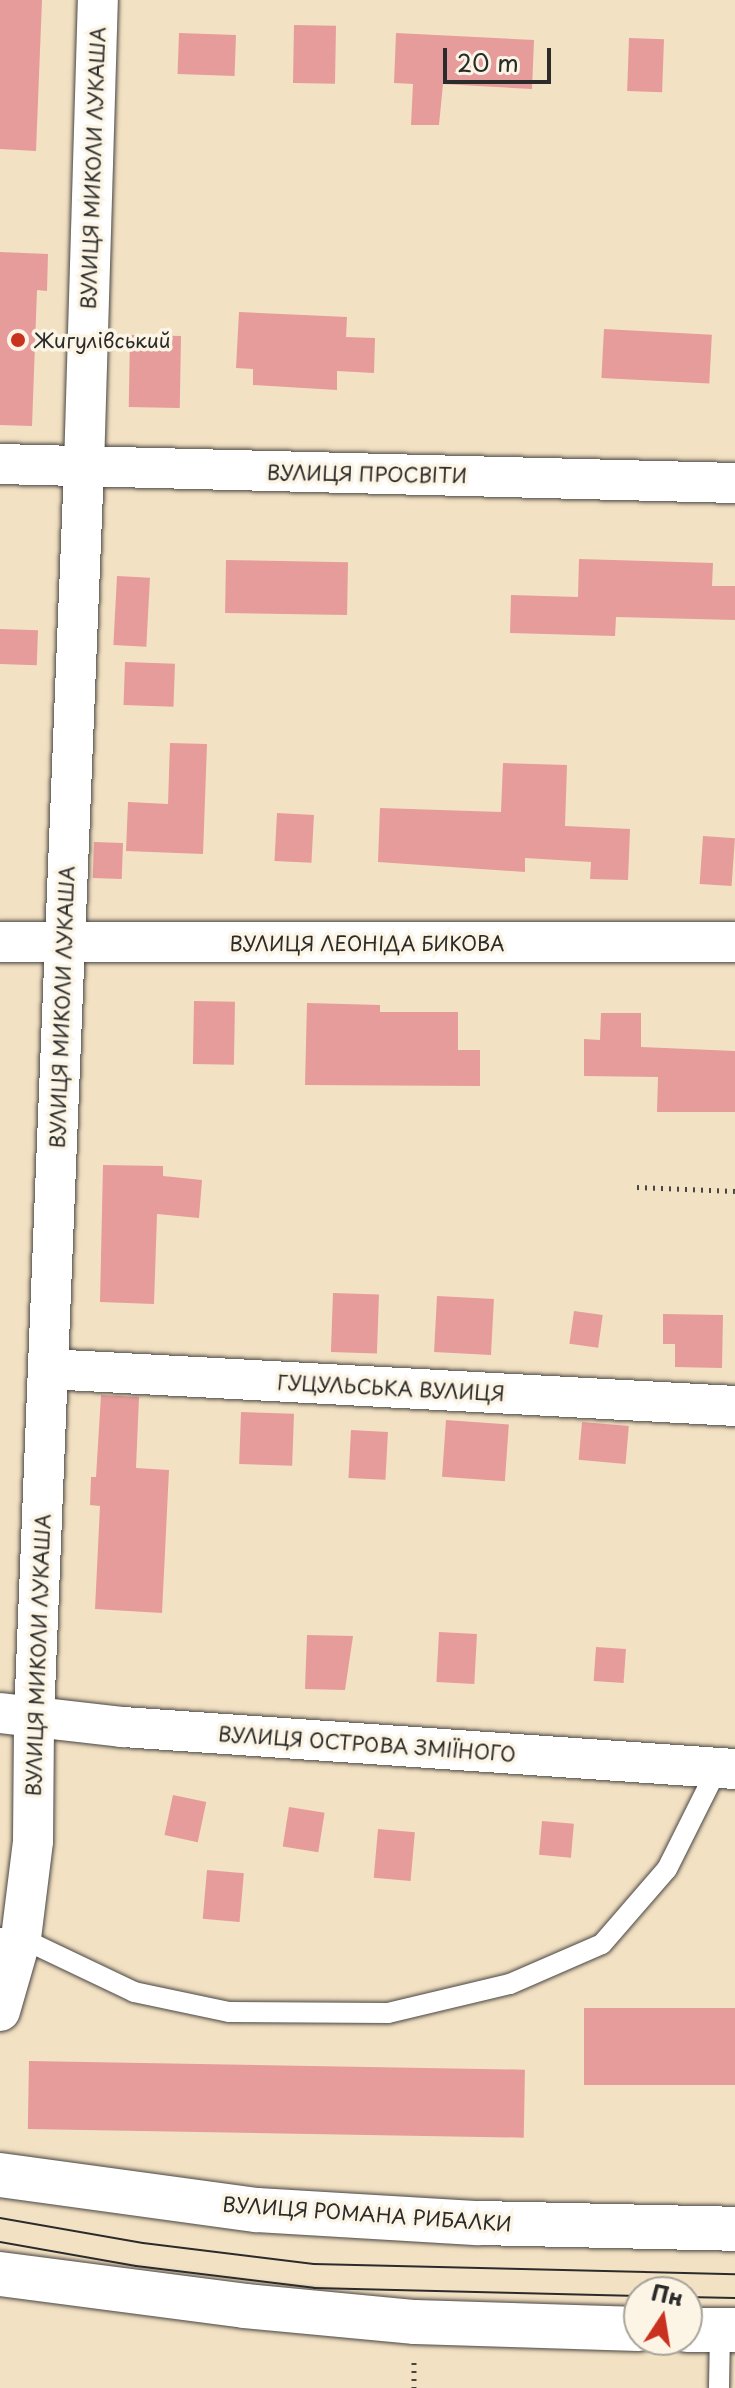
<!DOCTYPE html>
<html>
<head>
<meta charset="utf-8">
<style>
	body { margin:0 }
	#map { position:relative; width:735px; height:2388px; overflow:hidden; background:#f3e1c3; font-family:"Playpen Sans",sans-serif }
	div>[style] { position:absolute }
	.building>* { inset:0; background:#e69c9a; transform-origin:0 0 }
	.path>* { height:5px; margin-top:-2.5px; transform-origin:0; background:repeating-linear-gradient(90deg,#494642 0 2px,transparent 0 8px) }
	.roads { filter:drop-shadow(0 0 2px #494642) drop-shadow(0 0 2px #494642) }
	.lane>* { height:20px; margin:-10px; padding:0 10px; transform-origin:10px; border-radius:10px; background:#fff }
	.street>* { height:40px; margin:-20px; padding:0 20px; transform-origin:20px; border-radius:20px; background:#fff }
	.secondary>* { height:44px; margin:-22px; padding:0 22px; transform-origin:22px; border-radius:22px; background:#fff }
	.tram>* { height:2px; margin:-1px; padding:0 1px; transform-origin:1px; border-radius:1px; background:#2b2b2b }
	.dots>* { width:22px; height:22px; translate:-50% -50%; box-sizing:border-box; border:4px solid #fcf5e5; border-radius:50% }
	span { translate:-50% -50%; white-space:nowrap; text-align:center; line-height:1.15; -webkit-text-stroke:7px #fcf5e5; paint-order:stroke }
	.street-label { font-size:20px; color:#2b2b2b }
	.poi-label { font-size:20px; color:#2b2b2b }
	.left { translate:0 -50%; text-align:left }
	.north { position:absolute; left:623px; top:2276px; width:80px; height:80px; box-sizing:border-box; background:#fcf5e5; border:2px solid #a8a49b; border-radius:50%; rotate:12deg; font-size:22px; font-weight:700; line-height:32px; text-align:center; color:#2b2b2b }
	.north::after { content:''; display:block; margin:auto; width:28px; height:36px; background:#c8321e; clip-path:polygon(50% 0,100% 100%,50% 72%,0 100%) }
	.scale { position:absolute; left:443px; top:48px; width:108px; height:36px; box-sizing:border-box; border:4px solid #2b2b2b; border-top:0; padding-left:10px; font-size:24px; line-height:28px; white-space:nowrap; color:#2b2b2b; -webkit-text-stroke:6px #fcf5e5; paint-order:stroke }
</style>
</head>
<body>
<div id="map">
	<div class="building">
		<div style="clip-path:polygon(0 0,42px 0,36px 151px,0 149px)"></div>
		<div style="left:294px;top:25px;width:42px;height:58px;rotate:1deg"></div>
		<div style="left:179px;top:33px;width:57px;height:41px;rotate:2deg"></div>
		<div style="clip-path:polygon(396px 33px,534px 40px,532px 89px,443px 84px,439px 125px,411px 125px,413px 84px,394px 83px)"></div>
		<div style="left:629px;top:38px;width:35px;height:53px;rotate:2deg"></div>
		<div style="clip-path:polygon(0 252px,48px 254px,47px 291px,37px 290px,32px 426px,0 425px)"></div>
		<div style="clip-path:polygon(239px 312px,347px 317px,346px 337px,375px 338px,374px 373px,337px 371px,337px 390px,253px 385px,253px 369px,236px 368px)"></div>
		<div style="left:604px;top:329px;width:108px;height:49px;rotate:3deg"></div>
		<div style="left:130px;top:335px;width:51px;height:72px;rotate:1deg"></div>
		<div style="clip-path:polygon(579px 559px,713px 563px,712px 586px,735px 586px,735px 620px,616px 617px,615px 636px,510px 633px,511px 595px,578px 597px)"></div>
		<div style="left:226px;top:560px;width:122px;height:53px;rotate:1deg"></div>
		<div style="left:117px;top:576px;width:33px;height:69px;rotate:3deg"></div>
		<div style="left:0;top:629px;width:38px;height:35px;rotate:2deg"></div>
		<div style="left:125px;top:662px;width:50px;height:43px;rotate:2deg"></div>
		<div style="clip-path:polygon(170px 743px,207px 744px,203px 854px,126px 851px,128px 802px,168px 804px)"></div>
		<div style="clip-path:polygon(503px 763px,567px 765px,565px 826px,630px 829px,628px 880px,590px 879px,591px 862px,525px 858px,525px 872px,378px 862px,380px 808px,501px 812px)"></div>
		<div style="left:277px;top:813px;width:37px;height:48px;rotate:3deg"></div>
		<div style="left:703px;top:836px;width:32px;height:48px;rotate:4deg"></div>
		<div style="left:94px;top:842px;width:29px;height:36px;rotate:2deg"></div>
		<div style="left:194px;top:1001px;width:41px;height:63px;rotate:1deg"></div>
		<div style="clip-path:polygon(307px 1003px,380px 1005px,380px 1012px,458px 1012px,458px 1050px,480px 1050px,480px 1086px,305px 1085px)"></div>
		<div style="clip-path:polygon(601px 1013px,641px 1013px,641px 1047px,735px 1051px,735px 1112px,657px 1112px,658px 1077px,584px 1076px,584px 1039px,600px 1040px)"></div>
		<div style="clip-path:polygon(103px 1165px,163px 1166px,163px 1176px,202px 1180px,199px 1218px,157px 1214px,154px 1304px,100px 1302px)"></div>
		<div style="left:333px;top:1293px;width:46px;height:59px;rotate:2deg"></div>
		<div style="left:437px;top:1296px;width:57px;height:56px;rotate:3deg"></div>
		<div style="left:574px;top:1311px;width:29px;height:33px;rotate:8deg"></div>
		<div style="clip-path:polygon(663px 1314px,723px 1315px,722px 1368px,675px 1367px,675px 1344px,663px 1344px)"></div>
		<div style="clip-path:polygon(101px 1395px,139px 1397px,136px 1468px,169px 1470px,162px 1613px,95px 1609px,100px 1506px,90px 1505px,91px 1477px,96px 1477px)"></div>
		<div style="left:241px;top:1412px;width:53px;height:52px;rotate:2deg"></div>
		<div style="left:446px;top:1420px;width:63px;height:57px;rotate:4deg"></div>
		<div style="left:582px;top:1422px;width:47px;height:38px;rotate:5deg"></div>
		<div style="left:351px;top:1430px;width:37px;height:48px;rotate:3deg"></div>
		<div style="left:439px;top:1632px;width:38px;height:50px;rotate:3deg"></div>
		<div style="clip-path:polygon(307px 1635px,353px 1636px,345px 1690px,305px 1689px)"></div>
		<div style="left:596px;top:1647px;width:30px;height:34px;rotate:4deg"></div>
		<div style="left:173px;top:1795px;width:34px;height:41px;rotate:12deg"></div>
		<div style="left:289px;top:1807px;width:36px;height:40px;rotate:9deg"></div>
		<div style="left:542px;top:1821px;width:32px;height:34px;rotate:5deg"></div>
		<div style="left:378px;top:1829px;width:37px;height:49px;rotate:5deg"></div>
		<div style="left:207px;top:1870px;width:37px;height:49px;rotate:5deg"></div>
		<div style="left:735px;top:2008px;width:77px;height:151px;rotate:90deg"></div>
		<div style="left:29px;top:2061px;width:496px;height:68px;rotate:1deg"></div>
	</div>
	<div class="path">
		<div style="left:637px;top:1187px;width:98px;rotate:2.3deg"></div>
		<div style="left:414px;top:2388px;width:27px;rotate:-90deg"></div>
	</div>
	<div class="roads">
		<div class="lane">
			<div style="left:0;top:1938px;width:21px"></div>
			<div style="left:21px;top:1938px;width:125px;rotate:25.5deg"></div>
			<div style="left:134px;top:1992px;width:97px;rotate:11.9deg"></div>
			<div style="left:229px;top:2012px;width:159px;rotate:0.4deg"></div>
			<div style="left:388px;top:2013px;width:125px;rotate:-13.4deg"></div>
			<div style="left:510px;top:1984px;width:100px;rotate:-23.5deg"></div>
			<div style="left:602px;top:1944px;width:99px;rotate:-49.1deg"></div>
			<div style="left:667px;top:1869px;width:112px;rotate:-63.4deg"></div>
			<div style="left:719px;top:2388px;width:58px;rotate:-89deg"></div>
		</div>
		<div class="street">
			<div style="left:0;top:464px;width:735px;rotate:1.48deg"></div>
			<div style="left:0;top:942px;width:735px"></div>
			<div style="left:48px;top:1369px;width:688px;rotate:3.08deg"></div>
			<div style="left:0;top:1713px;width:124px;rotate:6.5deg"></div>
			<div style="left:123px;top:1727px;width:613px;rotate:3.93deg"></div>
			<div style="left:0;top:2011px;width:76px;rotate:-74deg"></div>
			<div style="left:21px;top:1938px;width:98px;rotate:-82.9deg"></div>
			<div style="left:33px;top:1841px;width:124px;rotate:-89.5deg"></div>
			<div style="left:34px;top:1717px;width:1251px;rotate:-87.71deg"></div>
			<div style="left:84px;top:467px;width:467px;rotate:-88.3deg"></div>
		</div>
		<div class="secondary">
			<div style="left:0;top:2175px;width:259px;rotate:7.8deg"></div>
			<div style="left:257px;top:2210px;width:222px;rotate:3.4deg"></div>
			<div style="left:479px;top:2223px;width:256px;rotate:1.3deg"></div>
			<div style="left:0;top:2274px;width:247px;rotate:7.4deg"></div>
			<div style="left:245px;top:2306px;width:171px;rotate:5.4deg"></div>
			<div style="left:415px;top:2322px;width:224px;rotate:1.8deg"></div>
			<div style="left:687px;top:2330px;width:48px"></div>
		</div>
	</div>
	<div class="tram">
		<div style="left:0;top:2218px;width:145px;rotate:9.9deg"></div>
		<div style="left:143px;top:2243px;width:172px;rotate:7deg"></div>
		<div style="left:314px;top:2264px;width:421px;rotate:1.4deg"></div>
		<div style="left:0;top:2242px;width:138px;rotate:10deg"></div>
		<div style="left:136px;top:2266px;width:179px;rotate:7deg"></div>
		<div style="left:314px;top:2288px;width:325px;rotate:1.4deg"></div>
		<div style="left:687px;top:2297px;width:48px;rotate:1.2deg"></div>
	</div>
	<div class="dots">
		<div style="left:18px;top:340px;background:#c8321e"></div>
	</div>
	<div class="street-label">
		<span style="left:93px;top:168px;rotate:-88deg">ВУЛИЦЯ МИКОЛИ ЛУКАША</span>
		<span style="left:367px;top:474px;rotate:1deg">ВУЛИЦЯ ПРОСВІТИ</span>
		<span style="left:367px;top:943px">ВУЛИЦЯ ЛЕОНІДА БИКОВА</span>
		<span style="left:62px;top:1007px;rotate:-88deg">ВУЛИЦЯ МИКОЛИ ЛУКАША</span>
		<span style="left:391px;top:1388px;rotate:3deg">ГУЦУЛЬСЬКА ВУЛИЦЯ</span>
		<span style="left:38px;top:1655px;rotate:-88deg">ВУЛИЦЯ МИКОЛИ ЛУКАША</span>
		<span style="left:367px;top:1744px;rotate:4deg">ВУЛИЦЯ ОСТРОВА ЗМІЇНОГО</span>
		<span style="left:367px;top:2214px;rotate:4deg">ВУЛИЦЯ РОМАНА РИБАЛКИ</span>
	</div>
	<div class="poi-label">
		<span class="left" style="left:34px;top:340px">Жигулівський</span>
	</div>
	<div class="north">Пн</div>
	<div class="scale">20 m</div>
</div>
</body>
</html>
